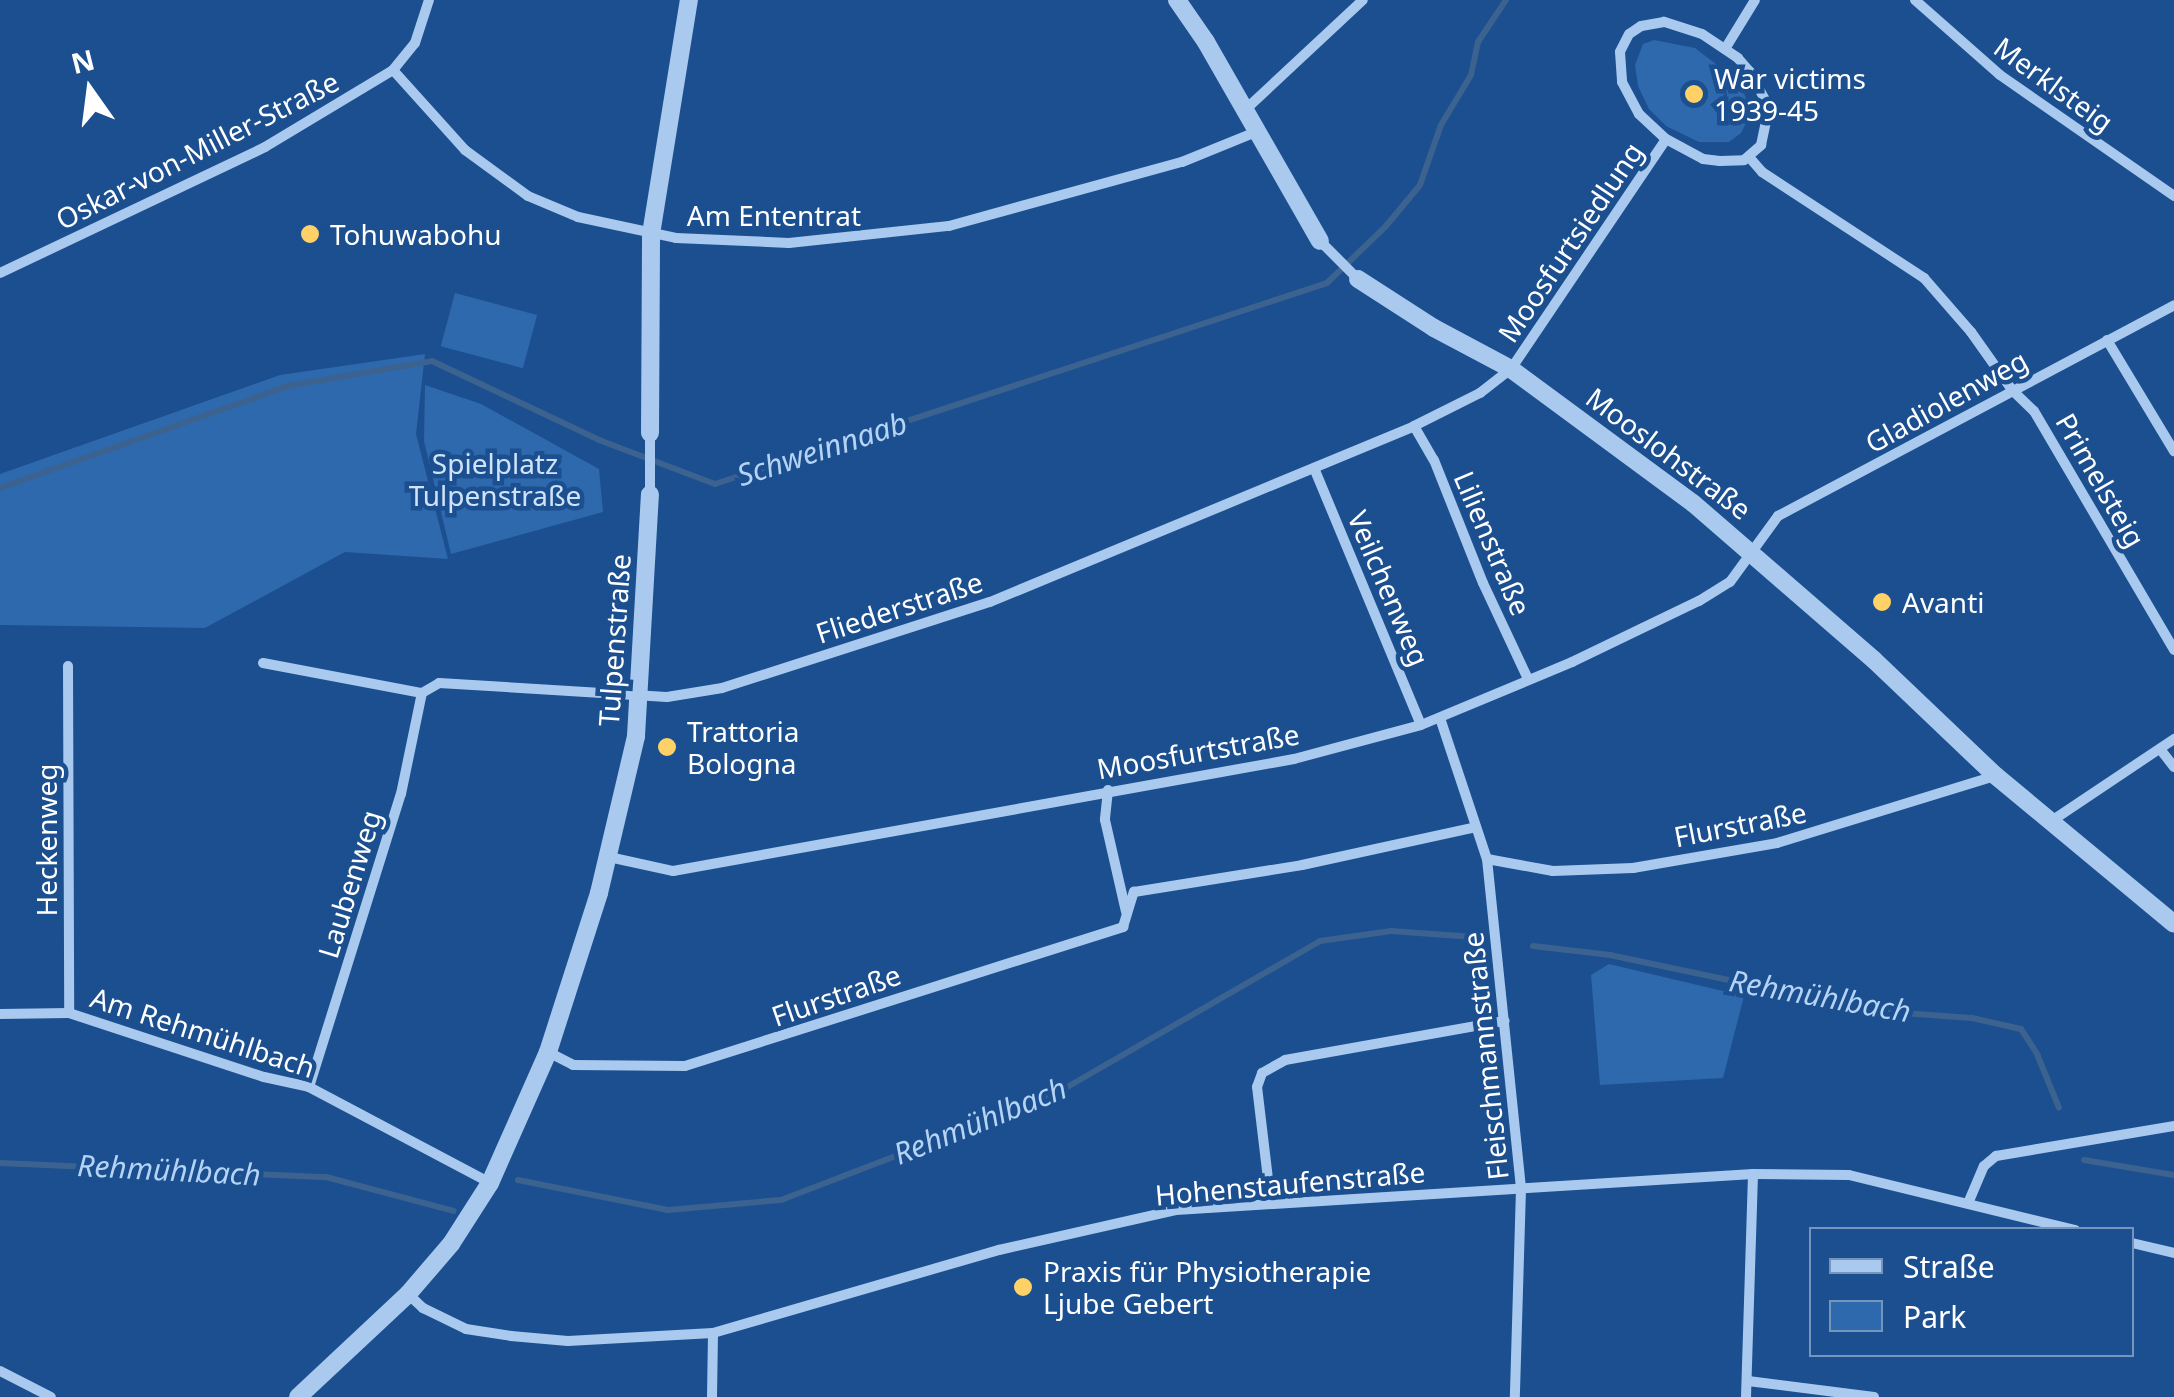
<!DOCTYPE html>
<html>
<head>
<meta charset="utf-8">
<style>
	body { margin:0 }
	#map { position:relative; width:2174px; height:1397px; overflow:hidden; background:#1b4f8f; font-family:"Noto Sans",sans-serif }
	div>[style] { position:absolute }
	.green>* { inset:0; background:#2e69ad; transform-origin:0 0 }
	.stream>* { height:6px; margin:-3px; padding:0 3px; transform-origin:3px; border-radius:3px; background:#3c6290 }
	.minor>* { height:10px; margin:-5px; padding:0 5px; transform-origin:5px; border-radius:5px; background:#a9c9ee }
	.tertiary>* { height:18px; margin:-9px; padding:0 9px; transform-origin:9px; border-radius:9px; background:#a9c9ee }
	.dots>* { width:28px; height:28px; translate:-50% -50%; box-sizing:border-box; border:5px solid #1b4f8f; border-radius:50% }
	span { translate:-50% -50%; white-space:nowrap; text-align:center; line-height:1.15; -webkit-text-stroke:9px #1b4f8f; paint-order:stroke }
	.poi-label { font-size:28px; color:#fff }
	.left { translate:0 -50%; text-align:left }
	.street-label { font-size:28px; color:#fff }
	.park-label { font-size:28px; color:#cfe3fa }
	.water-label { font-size:30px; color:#b5d3f5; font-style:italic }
	.legend { position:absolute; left:1809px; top:1227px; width:325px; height:130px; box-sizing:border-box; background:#1b4f8f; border:2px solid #7695bc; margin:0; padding:12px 18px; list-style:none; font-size:30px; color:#fff }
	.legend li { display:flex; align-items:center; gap:20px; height:50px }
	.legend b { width:50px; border:2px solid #7695bc }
	.north { position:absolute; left:40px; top:40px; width:100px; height:100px; -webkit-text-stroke:8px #1b4f8f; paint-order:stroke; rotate:346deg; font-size:28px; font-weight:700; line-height:40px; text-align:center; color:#fff }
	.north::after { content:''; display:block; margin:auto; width:35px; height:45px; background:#fff; clip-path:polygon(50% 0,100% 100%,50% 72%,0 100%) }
</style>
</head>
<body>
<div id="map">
	<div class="green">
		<div style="clip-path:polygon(1654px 40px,1695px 48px,1742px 84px,1750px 115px,1741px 133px,1729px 142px,1699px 142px,1666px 126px,1649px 109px,1638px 86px,1635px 65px,1643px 44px)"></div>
		<div style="left:455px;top:293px;width:85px;height:55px;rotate:15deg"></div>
		<div style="clip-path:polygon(425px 354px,416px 434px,448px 559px,345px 552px,205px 628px,0 625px,0 474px,280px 375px)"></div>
		<div style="clip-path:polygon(425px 385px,481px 404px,599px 469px,603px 512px,451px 554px,424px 441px)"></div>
		<div style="clip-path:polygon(1609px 964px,1744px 996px,1723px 1078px,1600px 1085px,1591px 975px)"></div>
	</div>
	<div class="stream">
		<div style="left:0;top:488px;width:306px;rotate:-19.5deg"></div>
		<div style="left:288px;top:386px;width:146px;rotate:-9.8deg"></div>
		<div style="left:432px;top:361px;width:185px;rotate:25.3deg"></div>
		<div style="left:599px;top:440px;width:124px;rotate:20.8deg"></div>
		<div style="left:715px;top:484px;width:644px;rotate:-18.18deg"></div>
		<div style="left:1327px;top:283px;width:82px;rotate:-44deg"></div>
		<div style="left:1386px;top:226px;width:53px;rotate:-50.3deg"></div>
		<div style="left:1420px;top:185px;width:64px;rotate:-70.7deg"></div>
		<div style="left:1441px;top:125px;width:58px;rotate:-59deg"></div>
		<div style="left:1471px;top:75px;width:34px;rotate:-78deg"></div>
		<div style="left:1478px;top:42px;width:50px;rotate:-56.3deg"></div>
		<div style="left:1533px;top:946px;width:78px;rotate:6.7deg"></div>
		<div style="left:1610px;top:955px;width:271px;rotate:11.9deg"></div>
		<div style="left:1875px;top:1011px;width:97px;rotate:4.1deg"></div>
		<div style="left:1972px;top:1018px;width:50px;rotate:12.7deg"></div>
		<div style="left:2021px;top:1029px;width:30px;rotate:57deg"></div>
		<div style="left:2037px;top:1054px;width:58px;rotate:67.8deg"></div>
		<div style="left:2084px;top:1160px;width:91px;rotate:9.5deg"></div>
		<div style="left:0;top:1163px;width:326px;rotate:2.5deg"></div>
		<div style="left:326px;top:1177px;width:132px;rotate:14.9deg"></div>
		<div style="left:518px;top:1180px;width:153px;rotate:11.3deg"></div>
		<div style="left:668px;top:1210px;width:113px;rotate:-5.1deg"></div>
		<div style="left:781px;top:1200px;width:288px;rotate:-21deg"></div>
		<div style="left:1050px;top:1097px;width:312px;rotate:-30deg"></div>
		<div style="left:1320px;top:941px;width:72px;rotate:-8deg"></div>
		<div style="left:1391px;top:931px;width:83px;rotate:4.1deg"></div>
	</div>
	<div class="minor">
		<div style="left:1915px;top:0;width:113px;rotate:41.4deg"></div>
		<div style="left:2000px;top:75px;width:212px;rotate:34.8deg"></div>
		<div style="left:1725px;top:49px;width:57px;rotate:-58.5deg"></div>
		<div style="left:393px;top:70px;width:108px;rotate:48deg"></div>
		<div style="left:465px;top:150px;width:78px;rotate:36.1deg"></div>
		<div style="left:528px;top:196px;width:54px;rotate:22.8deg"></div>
		<div style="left:578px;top:217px;width:100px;rotate:12.1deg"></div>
		<div style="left:676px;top:238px;width:113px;rotate:2.5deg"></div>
		<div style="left:789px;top:243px;width:161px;rotate:-6.1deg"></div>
		<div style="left:949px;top:226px;width:242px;rotate:-15.4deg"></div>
		<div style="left:1182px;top:162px;width:80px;rotate:-22.1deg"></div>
		<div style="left:1245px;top:110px;width:161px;rotate:-43deg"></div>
		<div style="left:1749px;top:157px;width:20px;rotate:49deg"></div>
		<div style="left:1762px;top:172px;width:194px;rotate:33.2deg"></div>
		<div style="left:1924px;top:278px;width:72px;rotate:49deg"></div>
		<div style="left:1971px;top:332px;width:71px;rotate:54.7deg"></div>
		<div style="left:2012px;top:390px;width:30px;rotate:44deg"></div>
		<div style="left:2034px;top:411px;width:277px;rotate:59.6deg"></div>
		<div style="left:1320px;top:241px;width:54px;rotate:45deg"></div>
		<div style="left:0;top:273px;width:293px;rotate:-25.4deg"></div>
		<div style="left:265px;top:147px;width:149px;rotate:-31deg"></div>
		<div style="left:393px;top:70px;width:35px;rotate:-51deg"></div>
		<div style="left:415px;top:43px;width:45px;rotate:-72deg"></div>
		<div style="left:2107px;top:340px;width:130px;rotate:58.9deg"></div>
		<div style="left:1414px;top:426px;width:39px;rotate:60deg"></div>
		<div style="left:1434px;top:460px;width:132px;rotate:68.3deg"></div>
		<div style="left:1483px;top:583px;width:106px;rotate:64.9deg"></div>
		<div style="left:1314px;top:468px;width:278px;rotate:67.4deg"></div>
		<div style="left:650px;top:494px;width:61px;rotate:-90deg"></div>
		<div style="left:263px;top:663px;width:162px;rotate:10.7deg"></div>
		<div style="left:422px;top:693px;width:20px;rotate:-30deg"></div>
		<div style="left:439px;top:683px;width:228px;rotate:3.5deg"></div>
		<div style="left:667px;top:697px;width:56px;rotate:-9.3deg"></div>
		<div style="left:722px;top:688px;width:281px;rotate:-17.8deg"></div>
		<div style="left:990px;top:602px;width:459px;rotate:-22.5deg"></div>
		<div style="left:1414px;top:426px;width:74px;rotate:-26.6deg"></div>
		<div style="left:1480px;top:393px;width:39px;rotate:-38deg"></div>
		<div style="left:1511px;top:369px;width:277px;rotate:-56deg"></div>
		<div style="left:1666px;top:139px;width:42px;rotate:28.4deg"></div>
		<div style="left:1703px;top:159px;width:17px;rotate:7deg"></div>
		<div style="left:1720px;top:161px;width:24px;rotate:-2deg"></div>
		<div style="left:1744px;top:160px;width:23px;rotate:-41deg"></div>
		<div style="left:1761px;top:145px;width:30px;rotate:-78deg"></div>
		<div style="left:1767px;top:116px;width:18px;rotate:-99deg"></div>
		<div style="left:1764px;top:98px;width:30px;rotate:-118deg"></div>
		<div style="left:1750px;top:72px;width:18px;rotate:-131deg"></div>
		<div style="left:1738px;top:58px;width:43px;rotate:-146.3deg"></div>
		<div style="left:1702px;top:34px;width:40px;rotate:-162deg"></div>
		<div style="left:1664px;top:22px;width:23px;rotate:170deg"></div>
		<div style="left:1641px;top:26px;width:14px;rotate:146deg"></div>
		<div style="left:1629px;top:34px;width:20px;rotate:117deg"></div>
		<div style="left:1620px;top:52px;width:30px;rotate:86deg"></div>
		<div style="left:1622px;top:82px;width:36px;rotate:62deg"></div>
		<div style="left:1639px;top:114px;width:37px;rotate:43deg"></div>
		<div style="left:68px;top:666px;width:347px;rotate:89.8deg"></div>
		<div style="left:1440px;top:718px;width:149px;rotate:71.6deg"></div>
		<div style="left:1487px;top:859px;width:332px;rotate:84.1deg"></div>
		<div style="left:1521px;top:1189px;width:208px;rotate:91.7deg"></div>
		<div style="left:2160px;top:749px;width:23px;rotate:52deg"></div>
		<div style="left:1108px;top:790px;width:30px;rotate:96deg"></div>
		<div style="left:1105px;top:820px;width:94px;rotate:77.1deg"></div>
		<div style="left:2053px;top:820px;width:146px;rotate:-33.8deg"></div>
		<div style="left:609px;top:857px;width:66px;rotate:12.3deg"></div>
		<div style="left:673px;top:871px;width:631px;rotate:-10.22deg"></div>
		<div style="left:1294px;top:759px;width:131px;rotate:-15deg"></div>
		<div style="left:1421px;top:725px;width:164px;rotate:-22.6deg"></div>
		<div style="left:1572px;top:662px;width:141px;rotate:-25.7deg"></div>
		<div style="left:1699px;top:601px;width:36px;rotate:-32deg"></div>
		<div style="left:1730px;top:582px;width:82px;rotate:-54deg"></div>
		<div style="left:1778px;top:516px;width:449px;rotate:-28deg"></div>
		<div style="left:1487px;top:859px;width:67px;rotate:10.3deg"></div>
		<div style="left:1553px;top:871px;width:80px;rotate:-2.1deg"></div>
		<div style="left:1633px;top:868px;width:146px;rotate:-9.8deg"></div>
		<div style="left:1777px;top:843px;width:228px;rotate:-17.1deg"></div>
		<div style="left:0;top:1014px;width:69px;rotate:-0.8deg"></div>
		<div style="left:69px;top:1013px;width:205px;rotate:18.2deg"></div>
		<div style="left:264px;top:1077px;width:46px;rotate:12.5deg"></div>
		<div style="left:309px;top:1087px;width:205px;rotate:27.9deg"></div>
		<div style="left:548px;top:1052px;width:28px;rotate:27deg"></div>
		<div style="left:573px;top:1065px;width:112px;rotate:0.5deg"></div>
		<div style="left:685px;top:1066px;width:460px;rotate:-17.6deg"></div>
		<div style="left:1123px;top:927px;width:37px;rotate:-73deg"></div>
		<div style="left:1134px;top:892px;width:170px;rotate:-9.1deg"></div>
		<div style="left:1302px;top:865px;width:178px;rotate:-12.3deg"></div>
		<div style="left:309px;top:1087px;width:307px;rotate:-72.6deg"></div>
		<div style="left:401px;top:794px;width:103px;rotate:-78.3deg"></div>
		<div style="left:1969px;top:1201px;width:38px;rotate:-67deg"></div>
		<div style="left:1984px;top:1166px;width:16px;rotate:-40deg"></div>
		<div style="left:1996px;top:1156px;width:181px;rotate:-9.6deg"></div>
		<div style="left:1271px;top:1204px;width:118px;rotate:-96.8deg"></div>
		<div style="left:1257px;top:1087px;width:15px;rotate:-70deg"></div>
		<div style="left:1262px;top:1073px;width:26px;rotate:-29deg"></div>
		<div style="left:1285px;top:1060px;width:223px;rotate:-10.1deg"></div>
		<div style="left:2132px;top:1243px;width:43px;rotate:13.4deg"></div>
		<div style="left:408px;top:1294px;width:21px;rotate:43deg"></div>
		<div style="left:423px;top:1308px;width:48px;rotate:26deg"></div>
		<div style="left:466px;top:1329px;width:46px;rotate:8.8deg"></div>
		<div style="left:511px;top:1336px;width:57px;rotate:5deg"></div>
		<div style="left:568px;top:1341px;width:145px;rotate:-3.2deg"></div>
		<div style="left:713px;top:1333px;width:298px;rotate:-16.2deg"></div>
		<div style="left:999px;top:1250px;width:181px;rotate:-12.7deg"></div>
		<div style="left:1176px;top:1210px;width:578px;rotate:-3.57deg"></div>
		<div style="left:1753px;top:1174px;width:96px;rotate:0.6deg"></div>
		<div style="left:1849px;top:1175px;width:233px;rotate:13.7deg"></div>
		<div style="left:0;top:1371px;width:57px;rotate:27deg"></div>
		<div style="left:1748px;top:1381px;width:127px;rotate:7.2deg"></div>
		<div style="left:712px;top:1397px;width:64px;rotate:-89.1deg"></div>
		<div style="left:1746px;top:1397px;width:223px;rotate:-88.2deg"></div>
	</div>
	<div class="tertiary">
		<div style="left:1177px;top:0;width:51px;rotate:55.4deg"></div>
		<div style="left:1206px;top:42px;width:229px;rotate:60.2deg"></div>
		<div style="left:1358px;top:279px;width:90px;rotate:32.8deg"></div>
		<div style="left:1434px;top:328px;width:87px;rotate:28deg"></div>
		<div style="left:1511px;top:369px;width:227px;rotate:36.4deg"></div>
		<div style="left:1694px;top:504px;width:238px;rotate:40.9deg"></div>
		<div style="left:1874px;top:660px;width:168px;rotate:43.6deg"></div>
		<div style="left:1996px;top:776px;width:231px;rotate:39.7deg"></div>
		<div style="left:650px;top:433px;width:199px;rotate:-89.7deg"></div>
		<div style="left:651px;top:234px;width:237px;rotate:-80.8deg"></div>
		<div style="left:298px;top:1397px;width:151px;rotate:-43.1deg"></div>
		<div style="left:408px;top:1294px;width:66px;rotate:-49.3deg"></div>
		<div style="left:451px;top:1244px;width:72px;rotate:-57.4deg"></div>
		<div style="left:490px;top:1183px;width:143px;rotate:-66.1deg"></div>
		<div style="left:548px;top:1052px;width:167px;rotate:-72.2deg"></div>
		<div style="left:599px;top:893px;width:161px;rotate:-76.7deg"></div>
		<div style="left:636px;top:736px;width:242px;rotate:-86.7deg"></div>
	</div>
	<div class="dots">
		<div style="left:1694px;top:94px;background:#ffd166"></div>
		<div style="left:310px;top:234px;background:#ffd166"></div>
		<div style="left:1882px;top:602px;background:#ffd166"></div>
		<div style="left:667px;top:747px;background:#ffd166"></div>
		<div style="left:1023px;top:1287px;background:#ffd166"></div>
	</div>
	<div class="poi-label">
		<span class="left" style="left:1714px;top:94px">War victims<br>1939-45</span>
		<span class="left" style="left:330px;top:234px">Tohuwabohu</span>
		<span class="left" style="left:1902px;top:602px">Avanti</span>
		<span class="left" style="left:687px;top:747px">Trattoria<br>Bologna</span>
		<span class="left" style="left:1043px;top:1287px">Praxis für Physiotherapie<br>Ljube Gebert</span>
	</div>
	<div class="street-label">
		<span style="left:2054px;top:84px;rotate:36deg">Merklsteig</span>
		<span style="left:197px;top:150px;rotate:-27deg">Oskar-von-Miller-Straße</span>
		<span style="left:774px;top:215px">Am Ententrat</span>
		<span style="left:1570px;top:242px;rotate:-56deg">Moosfurtsiedlung</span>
		<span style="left:1946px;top:401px;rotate:-29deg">Gladiolenweg</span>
		<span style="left:1669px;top:453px;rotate:37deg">Mooslohstraße</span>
		<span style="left:2101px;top:480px;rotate:60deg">Primelsteig</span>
		<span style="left:1493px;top:543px;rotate:67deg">Lilienstraße</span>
		<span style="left:1389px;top:588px;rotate:67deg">Veilchenweg</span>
		<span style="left:899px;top:607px;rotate:-18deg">Fliederstraße</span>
		<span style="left:614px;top:640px;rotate:-86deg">Tulpenstraße</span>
		<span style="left:1198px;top:751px;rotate:-10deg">Moosfurtstraße</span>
		<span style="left:1740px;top:824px;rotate:-11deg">Flurstraße</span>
		<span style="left:46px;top:840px;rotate:-90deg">Heckenweg</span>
		<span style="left:349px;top:884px;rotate:-73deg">Laubenweg</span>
		<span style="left:836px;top:995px;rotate:-19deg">Flurstraße</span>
		<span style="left:203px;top:1032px;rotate:18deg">Am Rehmühlbach</span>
		<span style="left:1485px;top:1056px;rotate:-96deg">Fleischmannstraße</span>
		<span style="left:1290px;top:1183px;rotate:-5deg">Hohenstaufenstraße</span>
	</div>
	<div class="park-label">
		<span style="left:495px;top:479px">Spielplatz<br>Tulpenstraße</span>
	</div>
	<div class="water-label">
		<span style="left:822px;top:449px;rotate:-18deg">Schweinnaab</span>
		<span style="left:1820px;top:996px;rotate:10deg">Rehmühlbach</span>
		<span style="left:980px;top:1121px;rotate:-22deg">Rehmühlbach</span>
		<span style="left:169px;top:1170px;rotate:3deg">Rehmühlbach</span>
	</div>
	<ul class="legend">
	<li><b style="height:12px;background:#a9c9ee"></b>Straße</li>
	<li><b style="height:28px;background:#2e69ad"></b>Park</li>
	</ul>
	<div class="north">N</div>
</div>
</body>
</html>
